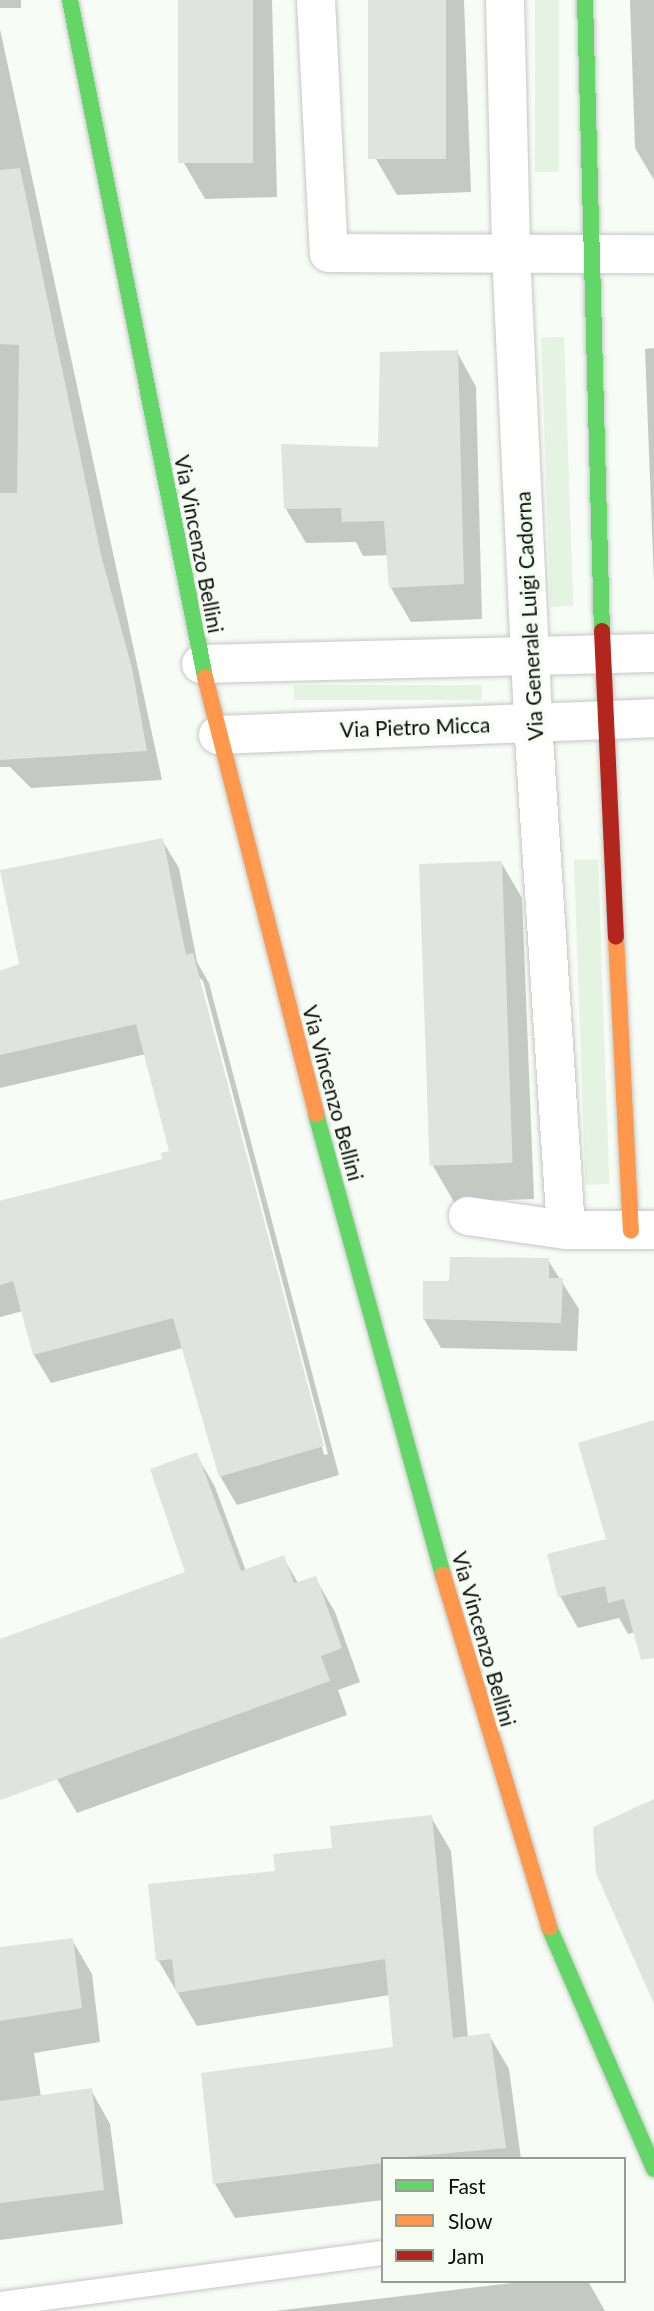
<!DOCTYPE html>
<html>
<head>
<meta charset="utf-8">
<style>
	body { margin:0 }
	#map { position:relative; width:654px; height:2311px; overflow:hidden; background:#f7fcf6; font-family:Lato,sans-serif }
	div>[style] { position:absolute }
	.green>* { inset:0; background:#e5f3e2; transform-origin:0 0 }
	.shadow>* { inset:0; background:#0003; transform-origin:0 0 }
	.building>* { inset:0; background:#e0e4df; transform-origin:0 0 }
	.roads { filter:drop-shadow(0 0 2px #c4c8c4) drop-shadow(0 0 2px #c4c8c4) }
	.lane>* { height:24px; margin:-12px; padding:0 12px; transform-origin:12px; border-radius:12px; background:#fefffe }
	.street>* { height:38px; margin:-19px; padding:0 19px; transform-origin:19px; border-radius:19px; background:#fefffe }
	.fast>* { height:16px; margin:-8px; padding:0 8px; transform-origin:8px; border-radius:8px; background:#63d668 }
	.slow>* { height:16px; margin:-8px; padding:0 8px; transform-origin:8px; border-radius:8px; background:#ff974d }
	.jam>* { height:16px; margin:-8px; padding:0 8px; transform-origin:8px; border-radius:8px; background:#b3261e }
	span { translate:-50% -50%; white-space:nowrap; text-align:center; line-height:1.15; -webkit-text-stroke:7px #f6fef4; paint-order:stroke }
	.street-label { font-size:21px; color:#0b0e0b }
	.legend { position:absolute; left:381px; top:2157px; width:245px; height:126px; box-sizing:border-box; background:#f6fef4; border:2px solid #989e97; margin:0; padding:9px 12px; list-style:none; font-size:21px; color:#0b0e0b }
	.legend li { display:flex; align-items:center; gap:14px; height:35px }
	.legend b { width:35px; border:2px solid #989e97 }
</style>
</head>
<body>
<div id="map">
	<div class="green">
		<div style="left:535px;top:0;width:24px;height:172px"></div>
		<div style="left:564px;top:337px;width:269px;height:23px;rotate:88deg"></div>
		<div style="left:294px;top:685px;width:188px;height:15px"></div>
		<div style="left:598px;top:859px;width:325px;height:24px;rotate:88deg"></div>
	</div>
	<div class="shadow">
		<div style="left:0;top:0;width:21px;height:8px"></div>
		<div style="clip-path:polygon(180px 0,272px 0,277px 197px,205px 199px,184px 163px)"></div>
		<div style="clip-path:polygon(370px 0,464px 0,471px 192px,397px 195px,376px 159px)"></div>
		<div style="clip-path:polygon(630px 0,654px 0,654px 180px,635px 148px)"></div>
		<div style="clip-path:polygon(0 29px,162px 780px,31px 788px,10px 767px,0 767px)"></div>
		<div style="clip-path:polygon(654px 348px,654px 583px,645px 349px)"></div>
		<div style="clip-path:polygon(457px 352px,476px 387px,482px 619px,411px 622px,391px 588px,389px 555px,363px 556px,356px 542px,306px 543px,286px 509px,380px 449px)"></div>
		<div style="clip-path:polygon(evenodd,162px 840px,179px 868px,197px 962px,209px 983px,339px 1475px,237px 1505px,220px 1476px,183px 1348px,51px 1383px,34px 1355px,23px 1311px,0 1317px,0 1201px,164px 1160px,172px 1152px,146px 1054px,0 1088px,0 973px,21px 965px,162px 840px,198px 976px,203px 981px,328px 1454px,324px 1455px,198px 976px)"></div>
		<div style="clip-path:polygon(501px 862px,522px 898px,534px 1199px,454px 1202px,433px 1166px)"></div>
		<div style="clip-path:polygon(548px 1260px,579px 1309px,577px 1351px,441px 1348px,424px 1319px,451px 1282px)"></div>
		<div style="clip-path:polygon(654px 1422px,654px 1627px,628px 1634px,619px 1618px,578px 1628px,560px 1596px,608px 1541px)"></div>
		<div style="clip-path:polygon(196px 1454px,215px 1487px,246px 1571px,283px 1557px,298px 1583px,315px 1578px,335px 1612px,360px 1682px,338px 1690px,347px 1715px,77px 1813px,57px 1779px,6px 1639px,187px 1573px)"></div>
		<div style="clip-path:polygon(431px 1817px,451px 1851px,468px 2038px,489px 2035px,509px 2069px,521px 2159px,383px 2159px,383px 2200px,235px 2218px,215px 2184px,395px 2048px,390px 1995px,197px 2026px,158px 1960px,277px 1873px)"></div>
		<div style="clip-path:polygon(72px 1940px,92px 1974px,100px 2042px,34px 2053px,41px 2097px,91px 2090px,110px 2124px,123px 2224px,0 2240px,0 1949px)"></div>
		<div style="clip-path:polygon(529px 2281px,588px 2281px,605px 2311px,275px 2311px)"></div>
	</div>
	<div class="building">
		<div style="left:178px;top:0;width:75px;height:163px"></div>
		<div style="left:368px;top:0;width:78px;height:159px"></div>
		<div style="clip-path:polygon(20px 168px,101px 555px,132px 668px,147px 751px,0 760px,0 493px,17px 493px,19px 345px,0 344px,0 170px)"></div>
		<div style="clip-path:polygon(458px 350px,464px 584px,389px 588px,384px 521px,342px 522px,341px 508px,284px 509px,281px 444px,378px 447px,380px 352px)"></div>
		<div style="clip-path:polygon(163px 838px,186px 955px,193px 953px,324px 1446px,219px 1477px,173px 1318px,33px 1355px,13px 1281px,0 1285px,0 1201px,162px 1159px,161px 1153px,169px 1151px,136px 1024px,0 1055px,0 971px,19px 964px,0 870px)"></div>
		<div style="left:502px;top:861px;width:302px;height:83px;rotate:88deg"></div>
		<div style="clip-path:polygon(450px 1257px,549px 1258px,549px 1278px,563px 1278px,561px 1323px,423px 1319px,423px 1281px,449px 1281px)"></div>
		<div style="clip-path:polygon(654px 1420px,654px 1658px,641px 1660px,624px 1599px,608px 1603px,605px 1586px,558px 1597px,547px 1554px,606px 1539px,578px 1443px)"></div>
		<div style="clip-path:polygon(197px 1452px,241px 1571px,284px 1555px,294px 1583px,316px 1576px,342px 1648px,321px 1656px,330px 1681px,0 1800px,0 1639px,185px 1572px,150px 1469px)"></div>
		<div style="clip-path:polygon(654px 1799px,654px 2004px,596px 1873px,593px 1827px)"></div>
		<div style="clip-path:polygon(432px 1815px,453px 2038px,490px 2033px,506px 2148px,383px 2159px,383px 2163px,213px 2184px,201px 2073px,393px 2047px,385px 1959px,176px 1993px,172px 1959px,156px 1961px,148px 1884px,275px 1871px,273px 1854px,332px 1848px,330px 1826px)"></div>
		<div style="clip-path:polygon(73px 1938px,82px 2008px,0 2021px,0 1947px)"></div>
		<div style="clip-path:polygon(92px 2088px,104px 2190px,0 2203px,0 2101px)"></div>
	</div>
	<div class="roads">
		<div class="lane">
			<div style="left:0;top:2304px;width:386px;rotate:-7.6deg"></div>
		</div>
		<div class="street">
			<div style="left:316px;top:0;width:253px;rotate:87.1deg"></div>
			<div style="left:329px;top:253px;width:325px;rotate:0.2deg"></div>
			<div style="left:505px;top:0;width:253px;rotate:88.6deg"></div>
			<div style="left:511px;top:253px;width:470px;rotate:87.3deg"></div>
			<div style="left:533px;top:722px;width:509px;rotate:86.28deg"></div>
			<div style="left:201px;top:664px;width:453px;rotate:-1.4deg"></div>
			<div style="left:218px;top:735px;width:436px;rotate:-2.2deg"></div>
			<div style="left:468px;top:1216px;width:99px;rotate:8.1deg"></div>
			<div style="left:566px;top:1230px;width:88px"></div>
		</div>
		<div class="fast">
			<div style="left:70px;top:0;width:690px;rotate:78.72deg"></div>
			<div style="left:585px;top:0;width:631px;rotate:88.46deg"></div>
			<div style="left:316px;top:1114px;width:478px;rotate:74.6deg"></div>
			<div style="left:549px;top:1927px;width:264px;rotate:66.5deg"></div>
		</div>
		<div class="slow">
			<div style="left:205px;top:677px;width:451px;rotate:75.7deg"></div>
			<div style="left:616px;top:937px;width:294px;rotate:87.1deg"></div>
			<div style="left:443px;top:1575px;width:368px;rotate:73.2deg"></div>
		</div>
		<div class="jam">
			<div style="left:602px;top:631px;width:306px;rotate:87.4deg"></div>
		</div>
	</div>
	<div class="street-label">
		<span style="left:199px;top:544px;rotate:79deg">Via Vincenzo Bellini</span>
		<span style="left:529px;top:616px;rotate:-93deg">Via Generale Luigi Cadorna</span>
		<span style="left:415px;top:727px;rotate:-2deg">Via Pietro Micca</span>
		<span style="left:333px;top:1093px;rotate:75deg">Via Vincenzo Bellini</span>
		<span style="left:484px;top:1639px;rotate:74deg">Via Vincenzo Bellini</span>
	</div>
	<ul class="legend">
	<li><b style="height:9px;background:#63d668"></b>Fast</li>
	<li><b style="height:9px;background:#ff974d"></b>Slow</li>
	<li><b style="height:9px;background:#b3261e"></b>Jam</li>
	</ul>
</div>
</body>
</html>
